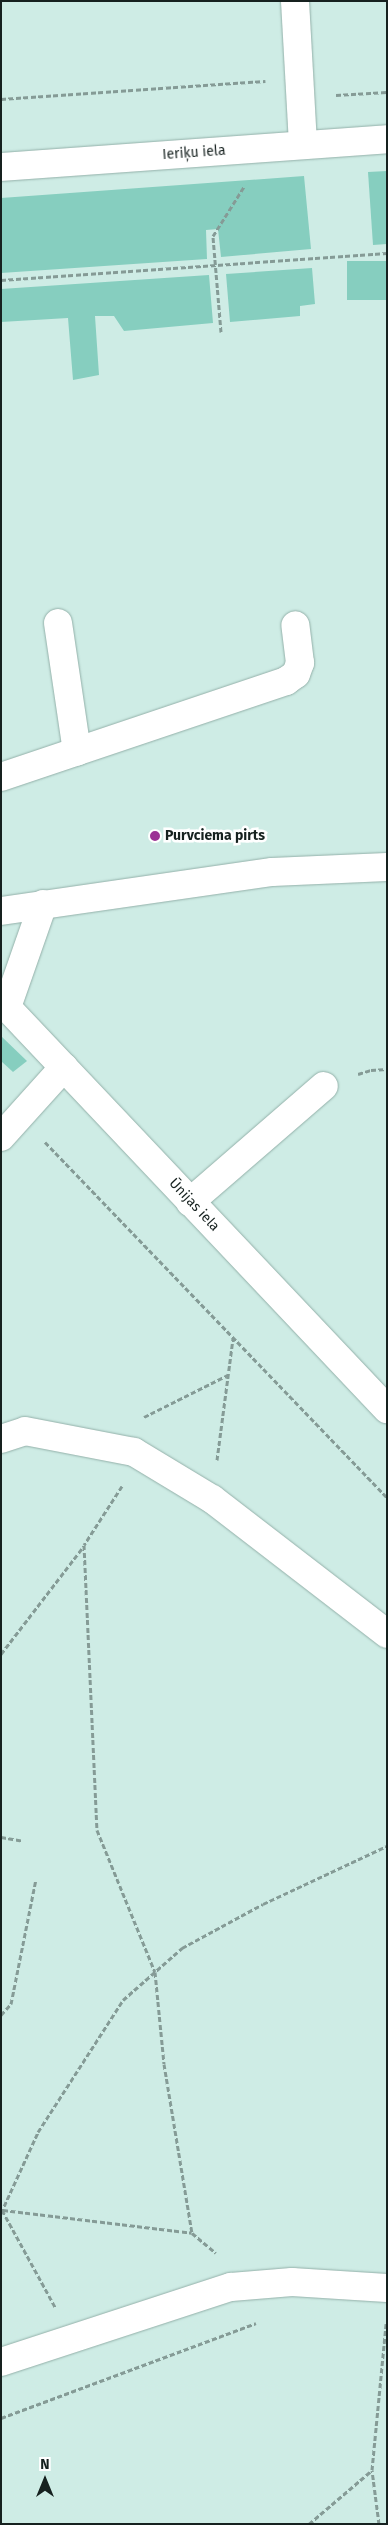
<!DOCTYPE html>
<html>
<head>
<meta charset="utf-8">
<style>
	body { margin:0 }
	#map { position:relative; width:388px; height:2525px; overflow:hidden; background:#ceece5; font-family:"Fira Sans",sans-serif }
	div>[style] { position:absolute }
	.green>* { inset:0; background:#86cebf; transform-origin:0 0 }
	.path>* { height:3px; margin-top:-1.5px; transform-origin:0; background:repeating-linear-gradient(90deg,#859b96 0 5px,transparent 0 7.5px) }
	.roads { filter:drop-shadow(0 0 1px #93b0a9) drop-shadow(0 0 1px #93b0a9) }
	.minor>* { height:28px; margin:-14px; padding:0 14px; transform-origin:14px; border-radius:14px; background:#fff }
	.dots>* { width:14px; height:14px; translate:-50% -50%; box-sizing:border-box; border:2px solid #fff; border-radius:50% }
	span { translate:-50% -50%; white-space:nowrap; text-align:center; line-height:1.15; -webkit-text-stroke:5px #fff; paint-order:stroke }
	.street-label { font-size:14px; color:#16211f }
	.poi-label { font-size:14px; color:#16211f; font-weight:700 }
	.left { translate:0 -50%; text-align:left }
	.frame { position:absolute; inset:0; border:2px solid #16211f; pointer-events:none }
	.north { position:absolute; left:20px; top:2455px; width:50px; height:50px; -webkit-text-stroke:4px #fff; paint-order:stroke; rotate:0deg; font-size:14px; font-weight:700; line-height:20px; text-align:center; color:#16211f }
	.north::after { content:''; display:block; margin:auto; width:18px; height:22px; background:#16211f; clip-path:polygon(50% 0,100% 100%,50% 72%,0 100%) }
</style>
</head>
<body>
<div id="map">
	<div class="green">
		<div style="clip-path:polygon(387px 171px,387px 244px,373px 245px,368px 172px)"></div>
		<div style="clip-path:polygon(304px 176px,311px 249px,221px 257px,218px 229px,206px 230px,207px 259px,1px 273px,1px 198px)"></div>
		<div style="left:387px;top:261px;width:39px;height:40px;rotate:90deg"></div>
		<div style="clip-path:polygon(312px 268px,315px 304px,300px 306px,300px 316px,230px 322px,226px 274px)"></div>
		<div style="clip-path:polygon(209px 275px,213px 323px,124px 331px,114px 316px,95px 316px,99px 375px,73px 380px,68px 318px,1px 322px,1px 289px)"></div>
		<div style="clip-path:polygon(1px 1036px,27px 1061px,13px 1072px,1px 1061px)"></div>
	</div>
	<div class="path">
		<div style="left:336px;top:95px;width:51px;rotate:-3.4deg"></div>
		<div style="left:1px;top:99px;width:265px;rotate:-3.9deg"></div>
		<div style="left:1px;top:280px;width:387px;rotate:-4deg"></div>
		<div style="left:221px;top:332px;width:96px;rotate:-94.8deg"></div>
		<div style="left:213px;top:236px;width:60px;rotate:-57.9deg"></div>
		<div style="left:358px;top:1074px;width:14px;rotate:-17deg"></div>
		<div style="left:371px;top:1070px;width:16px;rotate:-4deg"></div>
		<div style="left:45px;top:1142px;width:493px;rotate:46.1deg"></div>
		<div style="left:144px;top:1417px;width:94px;rotate:-26.6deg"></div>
		<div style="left:217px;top:1460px;width:123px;rotate:-82.5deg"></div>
		<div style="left:122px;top:1486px;width:70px;rotate:122.8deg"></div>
		<div style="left:84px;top:1545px;width:285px;rotate:87.4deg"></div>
		<div style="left:97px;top:1830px;width:153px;rotate:67.8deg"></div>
		<div style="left:155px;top:1972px;width:92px;rotate:84.4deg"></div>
		<div style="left:164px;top:2064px;width:171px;rotate:80.6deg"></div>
		<div style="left:192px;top:2233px;width:31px;rotate:40deg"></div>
		<div style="left:1px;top:1654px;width:136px;rotate:-52.5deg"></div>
		<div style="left:1px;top:1837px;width:22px;rotate:10deg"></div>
		<div style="left:1px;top:2015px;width:15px;rotate:-48deg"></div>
		<div style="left:11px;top:2004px;width:127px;rotate:-78.7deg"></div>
		<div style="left:2px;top:2210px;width:111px;rotate:61.3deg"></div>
		<div style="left:3px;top:2210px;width:190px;rotate:6.9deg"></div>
		<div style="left:1px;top:2213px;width:89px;rotate:-65.4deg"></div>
		<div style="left:38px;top:2132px;width:157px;rotate:-57.2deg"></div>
		<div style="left:123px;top:2000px;width:79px;rotate:-41.4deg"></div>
		<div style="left:182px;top:1948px;width:92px;rotate:-28.5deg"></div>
		<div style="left:263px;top:1904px;width:137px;rotate:-25.1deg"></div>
		<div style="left:1px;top:2418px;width:272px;rotate:-20.4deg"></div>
		<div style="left:309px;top:2524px;width:82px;rotate:-40.5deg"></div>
		<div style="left:379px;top:2524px;width:54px;rotate:-97.4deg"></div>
		<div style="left:372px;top:2470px;width:147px;rotate:-84.5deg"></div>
	</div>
	<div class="roads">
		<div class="minor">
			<div style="left:295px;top:1px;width:144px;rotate:86.8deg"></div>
			<div style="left:1px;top:167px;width:387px;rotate:-4.1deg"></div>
			<div style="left:58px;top:623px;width:130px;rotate:81.6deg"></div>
			<div style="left:1px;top:777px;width:301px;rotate:-18.6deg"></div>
			<div style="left:286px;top:681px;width:12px;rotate:-35deg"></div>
			<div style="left:296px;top:674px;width:12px;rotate:-70deg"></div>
			<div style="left:300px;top:663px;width:38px;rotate:-97deg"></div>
			<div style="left:1px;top:911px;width:274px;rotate:-8.2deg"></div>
			<div style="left:272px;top:872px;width:115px;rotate:-2.5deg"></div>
			<div style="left:1px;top:1001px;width:562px;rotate:46.59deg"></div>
			<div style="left:7px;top:1007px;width:109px;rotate:-70.7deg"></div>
			<div style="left:1px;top:1137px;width:94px;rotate:-48deg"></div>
			<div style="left:190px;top:1202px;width:177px;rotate:-40.9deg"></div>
			<div style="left:1px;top:1439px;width:25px;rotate:-18deg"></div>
			<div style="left:25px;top:1431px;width:111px;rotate:10.9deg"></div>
			<div style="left:134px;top:1452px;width:91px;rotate:31.1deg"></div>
			<div style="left:212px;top:1499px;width:221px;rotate:37.6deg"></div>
			<div style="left:1px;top:2362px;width:242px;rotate:-18.1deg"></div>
			<div style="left:231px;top:2287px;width:61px;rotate:-4.7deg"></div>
			<div style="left:292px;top:2282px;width:95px;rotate:3.6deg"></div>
		</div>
	</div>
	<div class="dots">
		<div style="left:155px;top:836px;background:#9b3294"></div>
	</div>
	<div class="street-label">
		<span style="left:194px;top:153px;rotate:-4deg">Ieriķu iela</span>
		<span style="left:194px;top:1205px;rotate:47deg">Ūnijas iela</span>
	</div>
	<div class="poi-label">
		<span class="left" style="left:165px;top:836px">Purvciema pirts</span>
	</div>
	<div class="frame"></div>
	<div class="north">N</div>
</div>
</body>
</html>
